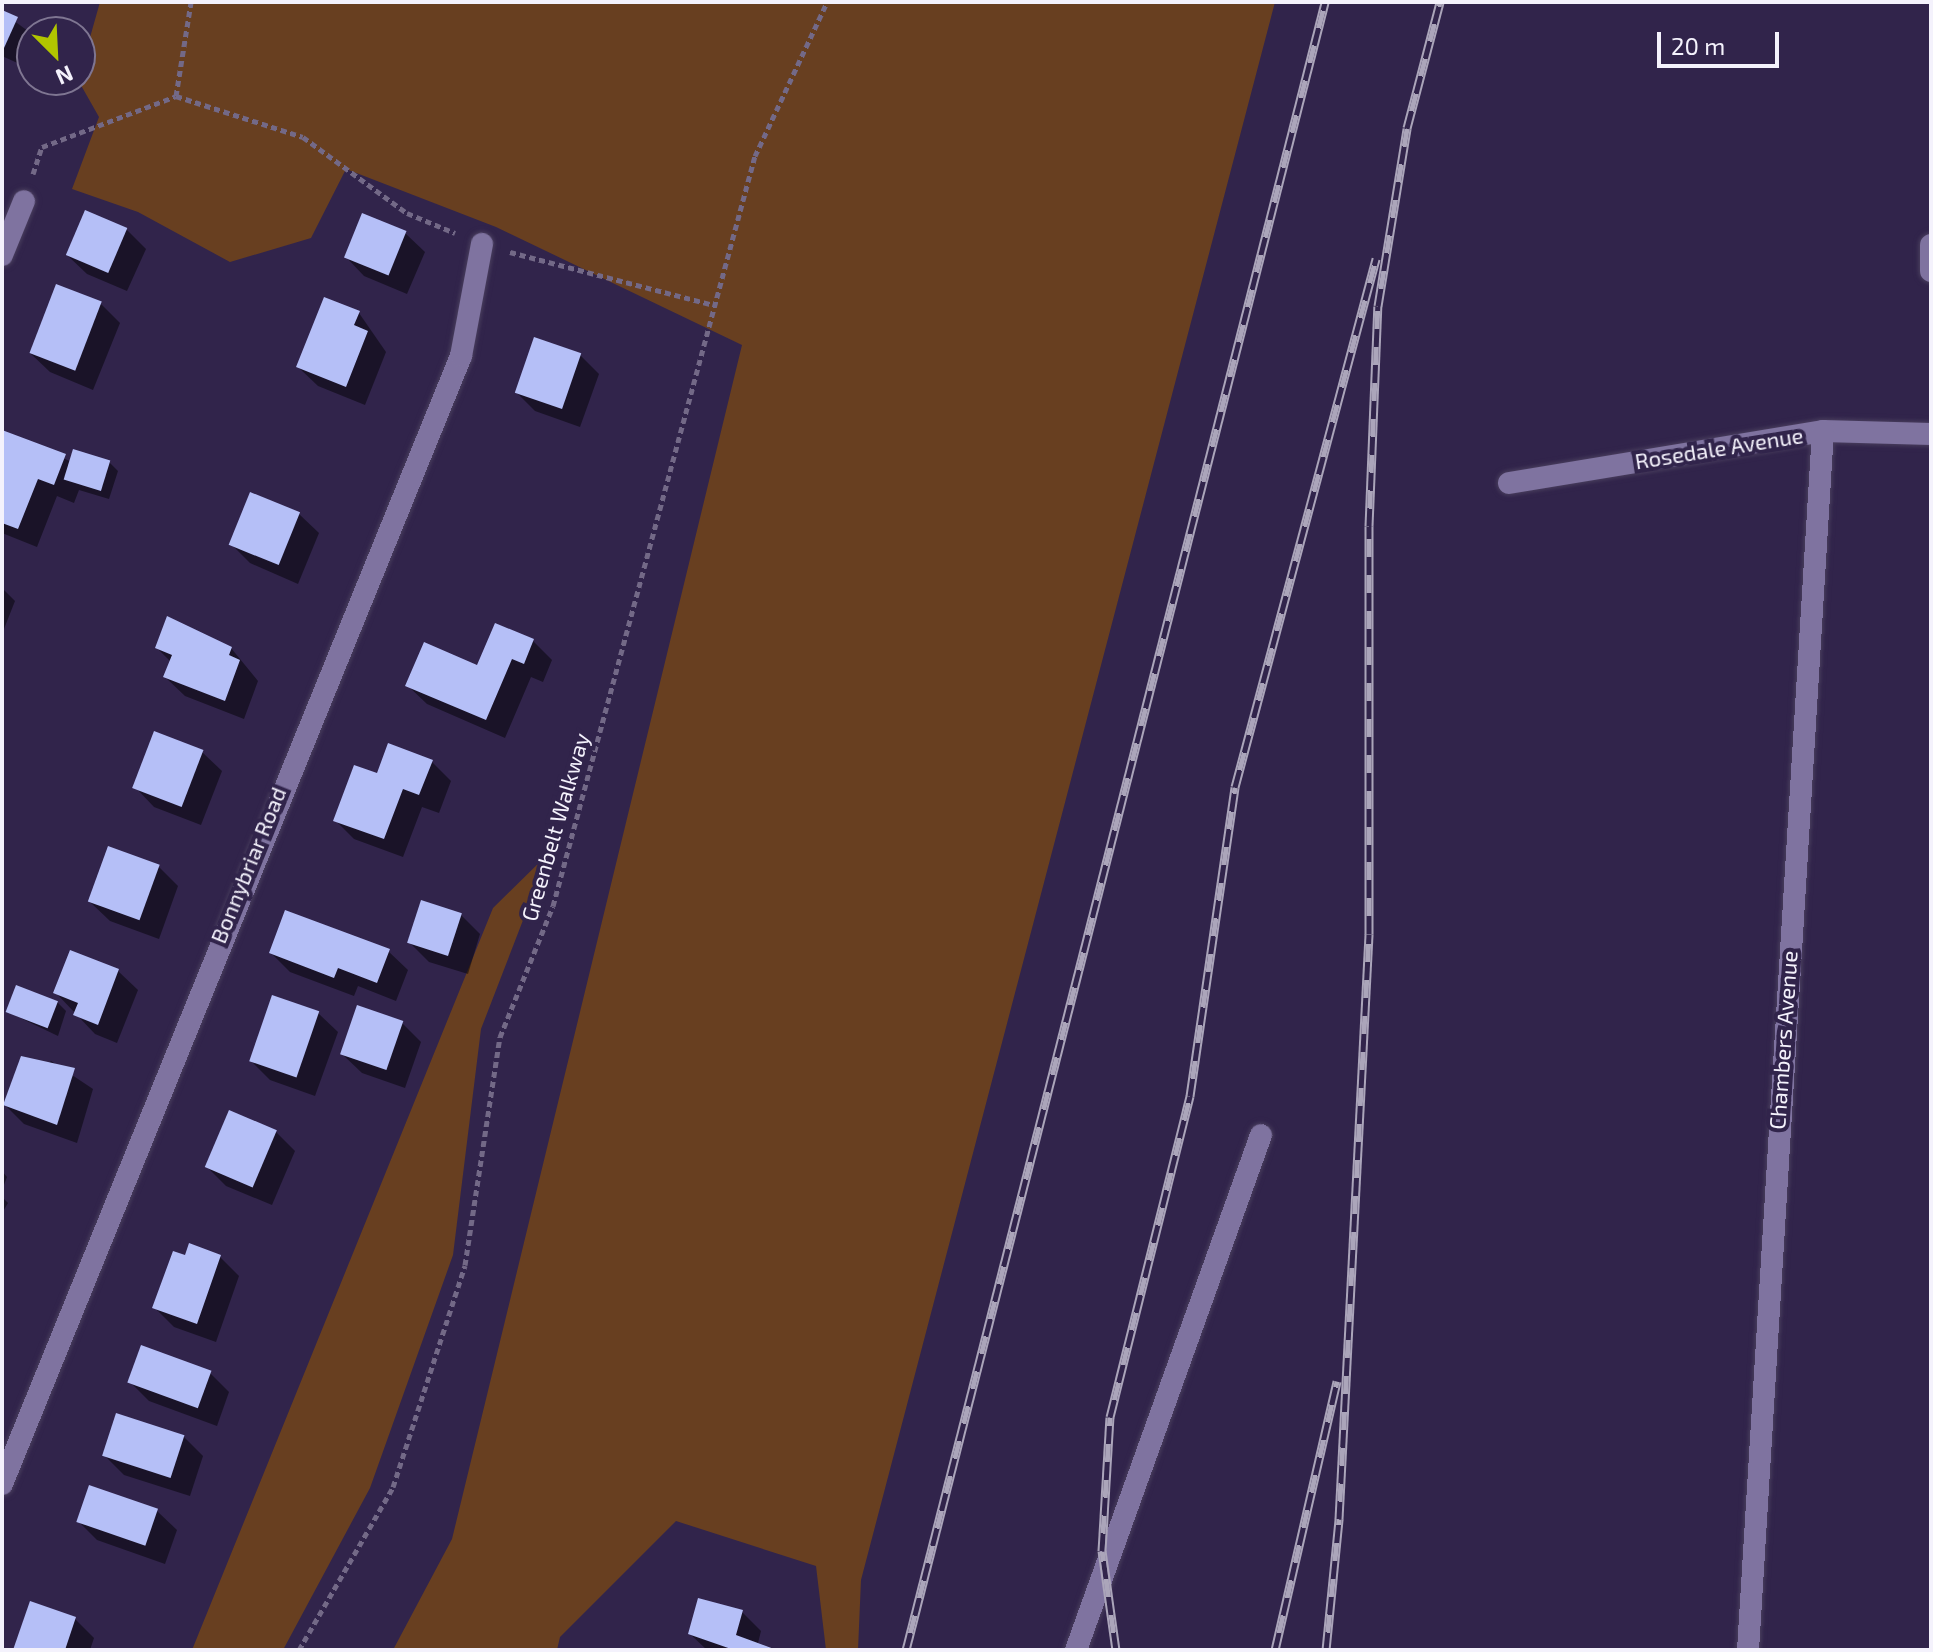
<!DOCTYPE html>
<html>
<head>
<meta charset="utf-8">
<style>
	body { margin:0 }
	#map { position:relative; width:1933px; height:1652px; overflow:hidden; background:#31244b; font-family:"Exo 2",sans-serif }
	div>[style] { position:absolute }
	.green>* { inset:0; background:#683f20 }
	.shadow>* { inset:0; background:#0007 }
	.building>* { inset:0; background:#b5bff7; transform-origin:0 0 }
	.path>* { height:5px; margin-top:-2.5px; transform-origin:0; background:repeating-linear-gradient(90deg,#736987 0 6px,transparent 0 10px) }
	.roads { filter:drop-shadow(0 0 2px #493e5d) drop-shadow(0 0 2px #493e5d) }
	.service>* { height:22px; margin:-11px; padding:0 11px; transform-origin:11px; border-radius:11px; background:#7f73a0 }
	.minor>* { height:22px; margin:-11px; padding:0 11px; transform-origin:11px; border-radius:11px; background:#7f73a0 }
	.rail>* { height:9px; margin-top:-4.5px; transform-origin:0; background:repeating-linear-gradient(90deg,#31244b 0 18px,#aba5ba 0 36px); box-sizing:border-box; border-block:2px solid #aba5ba }
	span { translate:-50% -50%; white-space:nowrap; text-align:center; line-height:1.15; -webkit-text-stroke:8px #31244b; paint-order:stroke }
	.street-label { font-size:22px; color:#f4f2fc }
	.frame { position:absolute; inset:0; border:4px solid #f4f2fc; pointer-events:none }
	.north { position:absolute; left:16px; top:16px; width:80px; height:80px; box-sizing:border-box; background:#31244b; border:2px solid #7f7692; border-radius:50%; rotate:156deg; font-size:22px; font-weight:700; line-height:32px; text-align:center; color:#f4f2fc }
	.north::after { content:''; display:block; margin:auto; width:28px; height:36px; background:#b1c500; clip-path:polygon(50% 0,100% 100%,50% 72%,0 100%) }
	.scale { position:absolute; left:1657px; top:32px; width:122px; height:36px; box-sizing:border-box; border:4px solid #f4f2fc; border-top:0; padding-left:10px; font-size:24px; line-height:28px; white-space:nowrap; color:#f4f2fc; -webkit-text-stroke:6px #31244b; paint-order:stroke }
</style>
</head>
<body>
<div id="map">
	<div class="green">
		<div style="clip-path:polygon(100px 2px,1275px 2px,861px 1580px,858px 1650px,826px 1650px,816px 1566px,676px 1521px,560px 1637px,557px 1650px,393px 1650px,452px 1539px,742px 345px,496px 227px,346px 169px,311px 238px,230px 262px,138px 212px,72px 189px,99px 117px,78px 80px)"></div>
		<div style="clip-path:polygon(549px 853px,481px 1029px,453px 1255px,370px 1488px,283px 1650px,192px 1650px,493px 908px)"></div>
	</div>
	<div class="shadow">
		<div style="clip-path:polygon(2px 12px,32px 34px,24px 66px,2px 56px)"></div>
		<div style="clip-path:polygon(363px 216px,405px 233px,425px 252px,407px 294px,364px 276px,345px 256px)"></div>
		<div style="clip-path:polygon(126px 229px,146px 249px,127px 291px,87px 274px,67px 255px)"></div>
		<div style="clip-path:polygon(101px 304px,120px 323px,93px 390px,50px 372px,30px 353px)"></div>
		<div style="clip-path:polygon(359px 313px,386px 352px,365px 405px,318px 386px,298px 367px)"></div>
		<div style="clip-path:polygon(580px 355px,599px 374px,580px 427px,535px 411px,516px 392px)"></div>
		<div style="clip-path:polygon(2px 432px,72px 462px,109px 462px,118px 471px,109px 499px,79px 490px,74px 503px,57px 496px,37px 547px,2px 533px)"></div>
		<div style="clip-path:polygon(251px 495px,299px 514px,319px 533px,298px 584px,250px 563px,231px 544px)"></div>
		<div style="clip-path:polygon(2px 588px,15px 601px,2px 634px)"></div>
		<div style="clip-path:polygon(533px 641px,552px 660px,543px 682px,531px 677px,505px 738px,427px 704px,407px 685px,478px 667px)"></div>
		<div style="clip-path:polygon(157px 648px,231px 648px,258px 681px,244px 719px,185px 696px,165px 677px,171px 662px)"></div>
		<div style="clip-path:polygon(202px 752px,222px 771px,201px 825px,154px 807px,135px 787px)"></div>
		<div style="clip-path:polygon(432px 762px,451px 781px,439px 813px,422px 807px,403px 857px,354px 839px,335px 820px,378px 775px)"></div>
		<div style="clip-path:polygon(159px 867px,178px 886px,159px 939px,110px 921px,90px 902px)"></div>
		<div style="clip-path:polygon(461px 915px,480px 934px,468px 974px,429px 962px,410px 943px)"></div>
		<div style="clip-path:polygon(388px 951px,408px 970px,396px 1001px,358px 986px,354px 996px,290px 972px,271px 953px)"></div>
		<div style="clip-path:polygon(118px 971px,138px 990px,117px 1043px,95px 1034px,56px 993px)"></div>
		<div style="clip-path:polygon(273px 997px,318px 1013px,338px 1032px,315px 1096px,270px 1080px,251px 1061px)"></div>
		<div style="clip-path:polygon(57px 1002px,66px 1011px,58px 1036px,8px 1012px)"></div>
		<div style="clip-path:polygon(402px 1023px,421px 1042px,405px 1088px,362px 1073px,342px 1054px)"></div>
		<div style="clip-path:polygon(51px 1061px,93px 1089px,77px 1143px,24px 1124px,5px 1105px)"></div>
		<div style="clip-path:polygon(276px 1132px,295px 1151px,272px 1205px,226px 1186px,207px 1167px)"></div>
		<div style="clip-path:polygon(2px 1171px,7px 1177px,2px 1190px)"></div>
		<div style="clip-path:polygon(2px 1197px,8px 1203px,2px 1213px)"></div>
		<div style="clip-path:polygon(186px 1257px,220px 1257px,239px 1276px,216px 1342px,174px 1327px,154px 1307px)"></div>
		<div style="clip-path:polygon(210px 1373px,229px 1392px,217px 1426px,149px 1401px,130px 1382px)"></div>
		<div style="clip-path:polygon(184px 1437px,203px 1456px,190px 1496px,124px 1475px,104px 1455px)"></div>
		<div style="clip-path:polygon(90px 1487px,157px 1511px,177px 1530px,165px 1564px,97px 1540px,78px 1521px)"></div>
		<div style="clip-path:polygon(742px 1612px,761px 1631px,758px 1643px,778px 1650px,707px 1650px,690px 1634px)"></div>
		<div style="clip-path:polygon(75px 1619px,94px 1638px,90px 1650px,15px 1650px)"></div>
	</div>
	<div class="building">
		<div style="clip-path:polygon(2px 10px,18px 17px,4px 48px,2px 47px)"></div>
		<div style="left:85px;top:210px;width:46px;height:49px;rotate:23deg"></div>
		<div style="left:362px;top:213px;width:48px;height:48px;rotate:22deg"></div>
		<div style="left:56px;top:284px;width:49px;height:74px;rotate:21deg"></div>
		<div style="clip-path:polygon(324px 297px,360px 311px,354px 325px,368px 331px,346px 387px,296px 367px)"></div>
		<div style="left:534px;top:337px;width:50px;height:59px;rotate:19deg"></div>
		<div style="clip-path:polygon(2px 430px,66px 454px,54px 485px,38px 479px,18px 529px,2px 523px)"></div>
		<div style="left:73px;top:449px;width:39px;height:32px;rotate:17deg"></div>
		<div style="left:250px;top:492px;width:54px;height:57px;rotate:22deg"></div>
		<div style="clip-path:polygon(167px 616px,232px 647px,229px 655px,240px 660px,225px 701px,163px 677px,172px 655px,155px 648px)"></div>
		<div style="clip-path:polygon(495px 623px,534px 639px,524px 664px,512px 659px,486px 720px,405px 686px,424px 642px,477px 665px)"></div>
		<div style="left:154px;top:731px;width:53px;height:61px;rotate:21deg"></div>
		<div style="clip-path:polygon(388px 743px,433px 760px,419px 795px,403px 789px,384px 839px,333px 821px,354px 765px,377px 773px)"></div>
		<div style="left:108px;top:846px;width:55px;height:59px;rotate:20deg"></div>
		<div style="left:421px;top:900px;width:43px;height:45px;rotate:18deg"></div>
		<div style="clip-path:polygon(285px 910px,390px 949px,377px 983px,338px 968px,334px 978px,269px 953px)"></div>
		<div style="clip-path:polygon(70px 950px,119px 969px,98px 1025px,73px 1015px,78px 1003px,53px 993px)"></div>
		<div style="left:16px;top:985px;width:45px;height:29px;rotate:21deg"></div>
		<div style="left:272px;top:995px;width:50px;height:70px;rotate:19deg"></div>
		<div style="left:357px;top:1005px;width:49px;height:52px;rotate:19deg"></div>
		<div style="clip-path:polygon(21px 1056px,75px 1068px,57px 1125px,3px 1105px)"></div>
		<div style="left:229px;top:1110px;width:52px;height:62px;rotate:23deg"></div>
		<div style="clip-path:polygon(189px 1243px,221px 1255px,197px 1324px,152px 1308px,173px 1251px,185px 1255px)"></div>
		<div style="left:141px;top:1345px;width:75px;height:40px;rotate:20deg"></div>
		<div style="left:116px;top:1413px;width:72px;height:45px;rotate:18deg"></div>
		<div style="left:89px;top:1485px;width:73px;height:39px;rotate:19deg"></div>
		<div style="clip-path:polygon(698px 1598px,743px 1610px,736px 1635px,777px 1650px,734px 1650px,688px 1634px)"></div>
		<div style="clip-path:polygon(30px 1601px,76px 1617px,65px 1650px,13px 1650px)"></div>
	</div>
	<div class="path">
		<div style="left:176px;top:96px;width:95px;rotate:-80.9deg"></div>
		<div style="left:33px;top:174px;width:28px;rotate:-72deg"></div>
		<div style="left:42px;top:147px;width:143px;rotate:-20.8deg"></div>
		<div style="left:176px;top:96px;width:133px;rotate:17.9deg"></div>
		<div style="left:303px;top:137px;width:129px;rotate:36.2deg"></div>
		<div style="left:407px;top:213px;width:52px;rotate:22.6deg"></div>
		<div style="left:510px;top:252px;width:211px;rotate:14.6deg"></div>
		<div style="left:299px;top:1650px;width:188px;rotate:-60deg"></div>
		<div style="left:393px;top:1487px;width:233px;rotate:-72deg"></div>
		<div style="left:465px;top:1265px;width:231px;rotate:-81.3deg"></div>
		<div style="left:500px;top:1037px;width:141px;rotate:-68deg"></div>
		<div style="left:553px;top:906px;width:777px;rotate:-74.93deg"></div>
		<div style="left:755px;top:156px;width:170px;rotate:-64.9deg"></div>
	</div>
	<div class="roads">
		<div class="service">
			<div style="left:1931px;top:245px;width:26px;rotate:90deg"></div>
			<div style="left:1076px;top:1650px;width:547px;rotate:-70.24deg"></div>
		</div>
		<div class="minor">
			<div style="left:2px;top:255px;width:58px;rotate:-67.8deg"></div>
			<div style="left:1509px;top:483px;width:318px;rotate:-9.4deg"></div>
			<div style="left:1823px;top:431px;width:108px;rotate:1.6deg"></div>
			<div style="left:2px;top:1484px;width:1218px;rotate:-67.86deg"></div>
			<div style="left:461px;top:356px;width:114px;rotate:-79.4deg"></div>
			<div style="left:1748px;top:1650px;width:1221px;rotate:-86.48deg"></div>
		</div>
	</div>
	<div class="rail">
		<div style="left:906px;top:1650px;width:1700px;rotate:-75.73deg"></div>
		<div style="left:1116px;top:1650px;width:100px;rotate:-98deg"></div>
		<div style="left:1102px;top:1551px;width:134px;rotate:-86.6deg"></div>
		<div style="left:1110px;top:1417px;width:331px;rotate:-76deg"></div>
		<div style="left:1190px;top:1096px;width:312px;rotate:-81.7deg"></div>
		<div style="left:1235px;top:787px;width:547px;rotate:-75.05deg"></div>
		<div style="left:1275px;top:1650px;width:276px;rotate:-77deg"></div>
		<div style="left:1326px;top:1650px;width:132px;rotate:-84.3deg"></div>
		<div style="left:1339px;top:1519px;width:586px;rotate:-87.06deg"></div>
		<div style="left:1369px;top:934px;width:408px;rotate:-90deg"></div>
		<div style="left:1369px;top:526px;width:220px;rotate:-87.7deg"></div>
		<div style="left:1378px;top:306px;width:180px;rotate:-80.7deg"></div>
		<div style="left:1407px;top:128px;width:130px;rotate:-75.3deg"></div>
	</div>
	<div class="street-label">
		<span style="left:1719px;top:448px;rotate:-9deg">Rosedale Avenue</span>
		<span style="left:555px;top:827px;rotate:-74deg">Greenbelt Walkway</span>
		<span style="left:248px;top:865px;rotate:-68deg">Bonnybriar Road</span>
		<span style="left:1783px;top:1040px;rotate:-86deg">Chambers Avenue</span>
	</div>
	<div class="frame"></div>
	<div class="north">N</div>
	<div class="scale">20 m</div>
</div>
</body>
</html>
